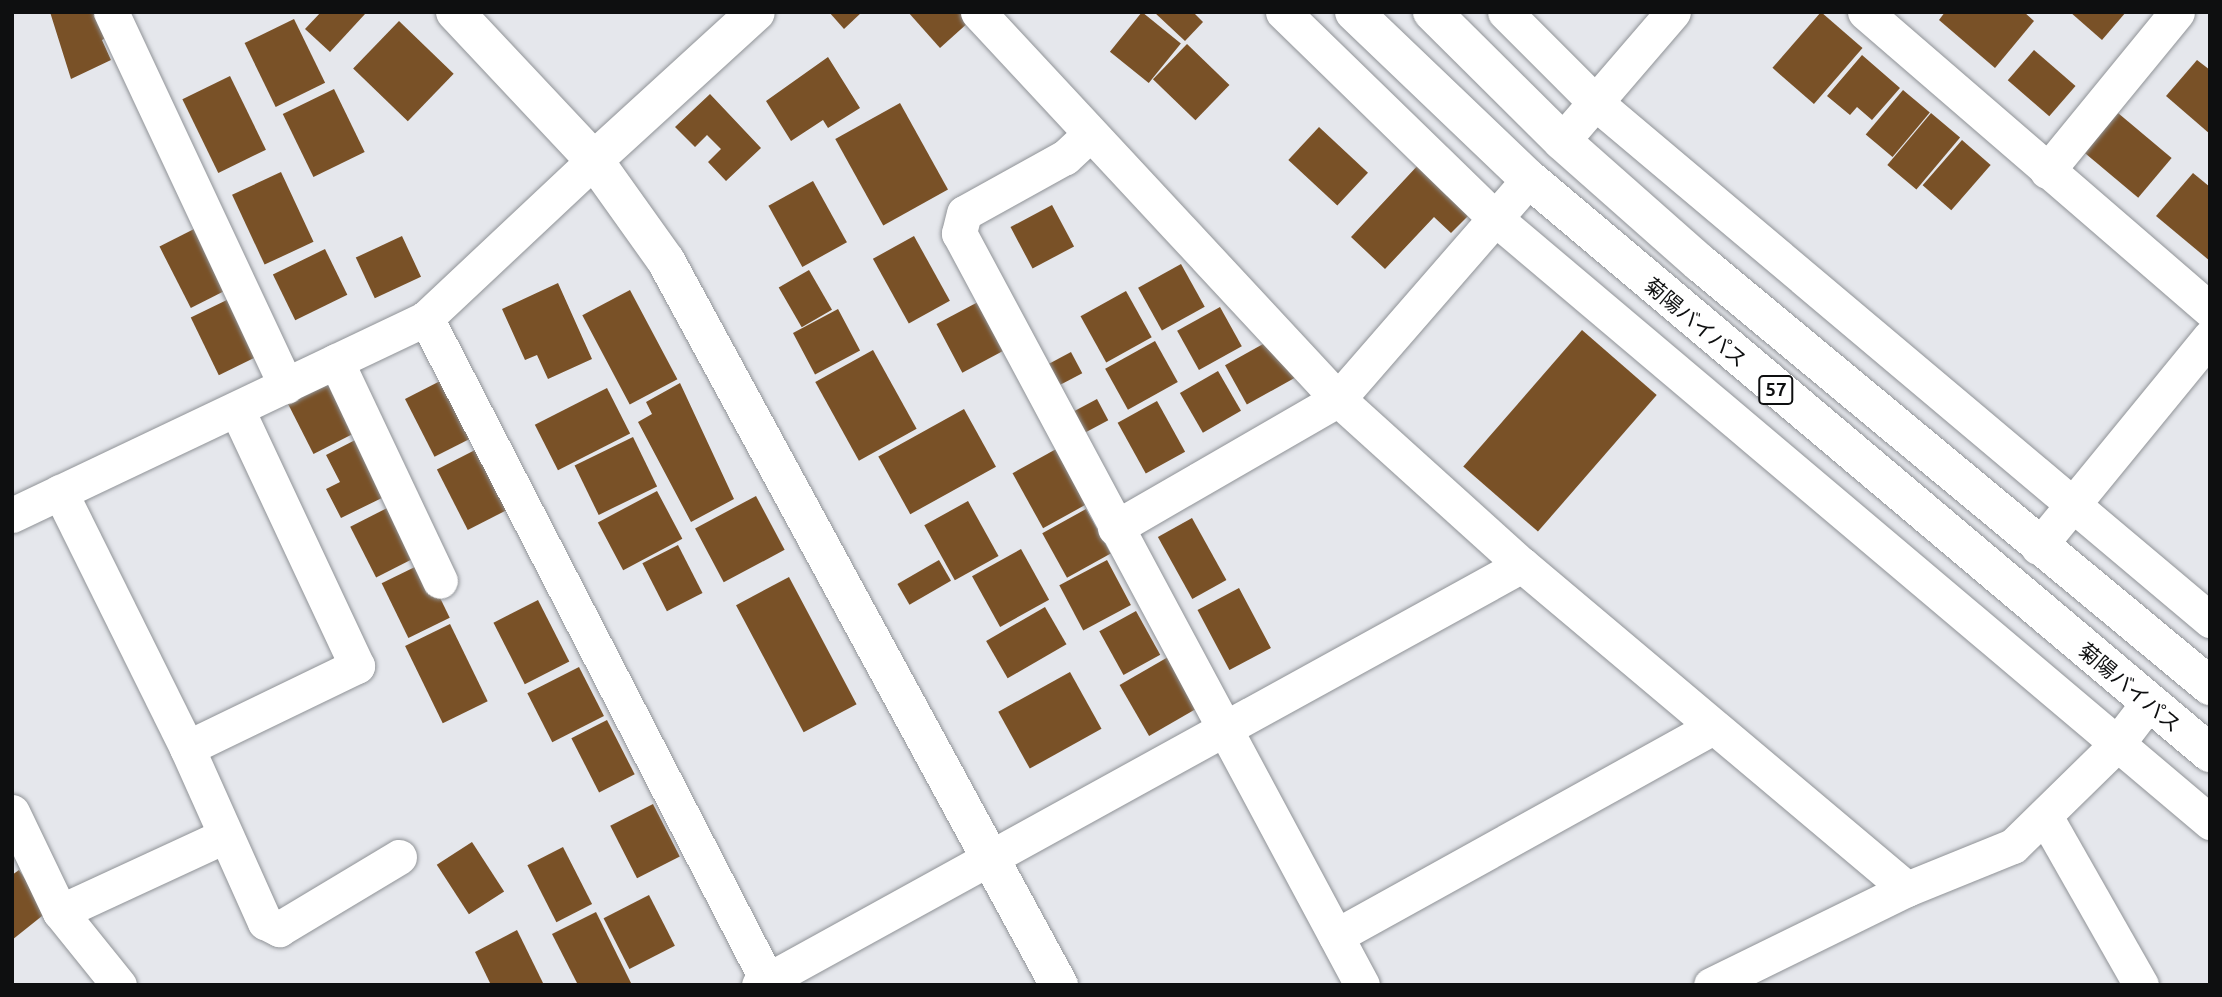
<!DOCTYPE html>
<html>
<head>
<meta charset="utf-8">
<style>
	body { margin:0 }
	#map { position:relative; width:2222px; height:997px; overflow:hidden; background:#e5e7ec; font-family:Ubuntu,"Noto Sans JP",sans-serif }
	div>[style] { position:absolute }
	.building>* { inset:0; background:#795127; transform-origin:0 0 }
	.roads { filter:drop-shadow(0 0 2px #909397) drop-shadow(0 0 2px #909397) }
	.minor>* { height:35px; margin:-17.5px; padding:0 17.5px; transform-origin:17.5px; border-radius:17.5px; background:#fff }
	.tertiary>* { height:38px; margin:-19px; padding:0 19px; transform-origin:19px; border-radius:19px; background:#fff }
	.trunk>* { height:38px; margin:-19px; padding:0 19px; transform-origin:19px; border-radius:19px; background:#fff }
	span { translate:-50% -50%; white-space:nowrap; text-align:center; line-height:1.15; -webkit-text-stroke:7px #fff; paint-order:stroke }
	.shield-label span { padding:2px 5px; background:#fff; border:2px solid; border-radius:5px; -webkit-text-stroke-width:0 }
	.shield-label { font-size:19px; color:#0e0f10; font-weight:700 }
	.street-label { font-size:21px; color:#0e0f10 }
	.frame { position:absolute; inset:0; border:14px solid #0e0f10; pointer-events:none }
</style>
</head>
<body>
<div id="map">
	<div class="building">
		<div style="clip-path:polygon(50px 12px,104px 12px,114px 33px,102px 40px,111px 60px,71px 79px)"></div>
		<div style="clip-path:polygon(321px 12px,364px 12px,365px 14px,330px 52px,305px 29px)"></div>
		<div style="clip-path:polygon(829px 12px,862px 12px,844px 29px)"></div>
		<div style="clip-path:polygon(908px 12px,962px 12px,970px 21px,940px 48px)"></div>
		<div style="left:1142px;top:12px;width:50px;height:51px;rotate:39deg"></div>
		<div style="clip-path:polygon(1154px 12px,1193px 12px,1203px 22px,1185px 41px)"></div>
		<div style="left:1821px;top:12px;width:55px;height:74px;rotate:41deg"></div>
		<div style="clip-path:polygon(1945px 12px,2024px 12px,2034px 21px,1995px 68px,1939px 20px)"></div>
		<div style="clip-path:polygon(2070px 12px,2126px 12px,2102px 40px)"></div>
		<div style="left:294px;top:19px;width:71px;height:55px;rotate:64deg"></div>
		<div style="left:399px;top:21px;width:76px;height:66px;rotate:44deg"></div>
		<div style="left:1187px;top:44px;width:59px;height:49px;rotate:44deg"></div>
		<div style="left:2034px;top:50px;width:55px;height:40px;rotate:41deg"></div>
		<div style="clip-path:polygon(1862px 55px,1900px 88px,1872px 120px,1857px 107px,1850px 115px,1827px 96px)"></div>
		<div style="clip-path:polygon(828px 57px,860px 108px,828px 128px,823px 120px,791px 141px,766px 101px)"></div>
		<div style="clip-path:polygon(2197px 60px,2210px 70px,2210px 134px,2166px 96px)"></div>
		<div style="left:230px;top:76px;width:82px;height:53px;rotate:64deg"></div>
		<div style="left:334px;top:89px;width:70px;height:57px;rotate:64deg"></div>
		<div style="left:1903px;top:90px;width:35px;height:58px;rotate:40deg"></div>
		<div style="clip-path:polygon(710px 94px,761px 148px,726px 181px,708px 162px,721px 149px,707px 135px,695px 147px,675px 127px)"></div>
		<div style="left:900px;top:103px;width:99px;height:74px;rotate:61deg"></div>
		<div style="left:1931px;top:113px;width:38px;height:68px;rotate:40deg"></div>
		<div style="left:2118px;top:113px;width:70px;height:52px;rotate:40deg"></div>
		<div style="left:1319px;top:127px;width:67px;height:45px;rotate:43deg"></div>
		<div style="left:1962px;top:140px;width:38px;height:60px;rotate:41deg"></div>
		<div style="clip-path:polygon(1420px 163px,1472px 212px,1451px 233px,1434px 217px,1385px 269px,1351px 237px)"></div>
		<div style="left:281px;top:172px;width:77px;height:54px;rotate:65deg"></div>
		<div style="clip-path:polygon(2193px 173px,2210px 187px,2210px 261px,2156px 216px)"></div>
		<div style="left:813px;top:181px;width:70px;height:51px;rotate:61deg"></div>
		<div style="left:1052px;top:205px;width:47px;height:47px;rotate:62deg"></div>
		<div style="left:196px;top:228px;width:69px;height:41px;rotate:63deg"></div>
		<div style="left:402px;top:236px;width:45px;height:51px;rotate:65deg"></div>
		<div style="left:914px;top:236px;width:74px;height:47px;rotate:61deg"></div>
		<div style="left:325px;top:249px;width:51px;height:58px;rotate:64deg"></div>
		<div style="left:1181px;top:264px;width:49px;height:49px;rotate:61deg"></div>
		<div style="left:809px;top:270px;width:46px;height:35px;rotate:60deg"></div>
		<div style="clip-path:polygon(558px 283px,592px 359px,548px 379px,537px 355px,525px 360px,502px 309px)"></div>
		<div style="left:630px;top:290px;width:101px;height:54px;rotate:62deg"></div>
		<div style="left:1126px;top:291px;width:53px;height:52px;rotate:61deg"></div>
		<div style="left:233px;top:297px;width:64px;height:47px;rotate:64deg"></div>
		<div style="left:978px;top:302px;width:55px;height:47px;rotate:62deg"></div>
		<div style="left:1220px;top:307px;width:45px;height:49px;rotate:61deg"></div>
		<div style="left:838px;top:309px;width:47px;height:51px;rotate:62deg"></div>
		<div style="left:1582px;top:330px;width:99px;height:181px;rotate:41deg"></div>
		<div style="left:1274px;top:338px;width:45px;height:56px;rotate:61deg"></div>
		<div style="left:1155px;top:341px;width:47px;height:57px;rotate:61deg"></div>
		<div style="left:873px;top:350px;width:90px;height:66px;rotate:61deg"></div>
		<div style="left:1071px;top:352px;width:24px;height:27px;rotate:62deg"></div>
		<div style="left:333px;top:371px;width:65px;height:55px;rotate:63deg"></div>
		<div style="left:1218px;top:371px;width:46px;height:44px;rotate:60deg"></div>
		<div style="left:446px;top:378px;width:65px;height:46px;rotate:63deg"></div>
		<div style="clip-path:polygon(680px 383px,734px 499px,691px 522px,638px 422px,652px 414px,646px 402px)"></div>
		<div style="left:607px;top:388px;width:51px;height:81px;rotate:63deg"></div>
		<div style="left:1097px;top:399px;width:24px;height:26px;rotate:62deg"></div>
		<div style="left:1157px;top:401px;width:58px;height:45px;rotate:61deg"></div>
		<div style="left:964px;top:409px;width:66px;height:98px;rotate:61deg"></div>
		<div style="clip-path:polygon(361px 437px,390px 494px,341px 518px,326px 489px,340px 482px,326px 455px)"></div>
		<div style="left:633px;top:437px;width:55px;height:65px;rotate:64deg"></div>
		<div style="left:1058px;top:448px;width:63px;height:52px;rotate:61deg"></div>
		<div style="left:477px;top:449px;width:68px;height:45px;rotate:63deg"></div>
		<div style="left:657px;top:491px;width:54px;height:67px;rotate:62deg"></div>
		<div style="left:756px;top:496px;width:61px;height:69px;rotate:62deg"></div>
		<div style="left:968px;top:501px;width:63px;height:50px;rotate:61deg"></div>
		<div style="left:393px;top:505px;width:57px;height:48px;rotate:63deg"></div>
		<div style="left:1086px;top:509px;width:51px;height:50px;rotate:61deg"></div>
		<div style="left:1192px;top:518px;width:71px;height:39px;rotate:61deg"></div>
		<div style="left:678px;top:545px;width:54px;height:40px;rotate:63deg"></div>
		<div style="left:1021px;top:549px;width:58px;height:56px;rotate:61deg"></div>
		<div style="left:939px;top:560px;width:24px;height:48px;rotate:60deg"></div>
		<div style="left:1107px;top:560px;width:51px;height:54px;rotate:62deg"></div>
		<div style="left:423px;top:563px;width:61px;height:46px;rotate:64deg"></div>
		<div style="left:789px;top:577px;width:144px;height:60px;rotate:62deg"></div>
		<div style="left:1239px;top:588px;width:68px;height:47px;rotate:62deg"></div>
		<div style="left:538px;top:600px;width:69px;height:50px;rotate:63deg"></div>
		<div style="left:1045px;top:607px;width:43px;height:68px;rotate:60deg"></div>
		<div style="left:1136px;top:611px;width:50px;height:42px;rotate:61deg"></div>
		<div style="left:450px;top:624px;width:86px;height:50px;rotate:64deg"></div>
		<div style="left:1175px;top:653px;width:59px;height:64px;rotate:60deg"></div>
		<div style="left:579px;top:667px;width:55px;height:58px;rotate:63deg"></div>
		<div style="left:1070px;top:672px;width:65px;height:82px;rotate:61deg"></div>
		<div style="left:607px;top:720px;width:61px;height:40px;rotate:63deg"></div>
		<div style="left:653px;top:804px;width:59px;height:48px;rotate:63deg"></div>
		<div style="left:472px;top:842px;width:59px;height:42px;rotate:57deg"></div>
		<div style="left:563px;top:847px;width:64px;height:40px;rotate:63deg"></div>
		<div style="clip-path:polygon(19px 870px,47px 912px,12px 940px,12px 875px)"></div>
		<div style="left:649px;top:895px;width:57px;height:51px;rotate:63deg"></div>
		<div style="clip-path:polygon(596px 912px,632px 985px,578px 985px,552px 934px)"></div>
		<div style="clip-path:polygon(517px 930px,544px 985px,491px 985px,475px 952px)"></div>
	</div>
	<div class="roads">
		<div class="minor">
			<div style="left:111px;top:12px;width:413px;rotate:64.9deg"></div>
			<div style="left:978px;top:12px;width:529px;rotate:47.07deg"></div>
			<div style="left:1338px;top:399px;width:248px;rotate:42.1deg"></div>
			<div style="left:1522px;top:565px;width:503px;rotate:40.08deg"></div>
			<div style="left:1283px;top:12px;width:297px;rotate:44.2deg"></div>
			<div style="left:1496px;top:219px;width:935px;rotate:40.18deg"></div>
			<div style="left:1505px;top:12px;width:129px;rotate:45deg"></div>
			<div style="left:1596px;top:103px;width:803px;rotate:40.1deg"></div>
			<div style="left:1865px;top:12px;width:456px;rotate:40.8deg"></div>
			<div style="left:1089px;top:135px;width:33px;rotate:137deg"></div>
			<div style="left:1065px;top:157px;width:115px;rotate:151deg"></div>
			<div style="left:964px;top:213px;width:21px;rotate:104deg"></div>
			<div style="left:959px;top:233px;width:853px;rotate:61.81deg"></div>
			<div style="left:1562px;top:141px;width:170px;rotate:-49.3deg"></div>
			<div style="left:2047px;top:171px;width:205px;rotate:-50.7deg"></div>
			<div style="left:426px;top:318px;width:745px;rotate:62.75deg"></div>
			<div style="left:336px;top:361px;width:243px;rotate:64.7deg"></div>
			<div style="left:60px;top:492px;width:286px;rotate:63.6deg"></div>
			<div style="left:187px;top:748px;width:189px;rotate:-25.8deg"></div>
			<div style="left:357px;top:666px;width:283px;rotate:-115.1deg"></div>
			<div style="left:12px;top:515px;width:458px;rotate:-25.4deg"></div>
			<div style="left:426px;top:318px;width:231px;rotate:-43.2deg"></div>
			<div style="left:1115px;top:528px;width:258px;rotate:-30deg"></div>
			<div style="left:1338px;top:399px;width:291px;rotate:-49deg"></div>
			<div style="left:2038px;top:547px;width:271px;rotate:-50.7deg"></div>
			<div style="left:187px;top:748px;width:191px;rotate:65.9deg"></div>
			<div style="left:265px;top:922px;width:16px;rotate:27deg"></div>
			<div style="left:279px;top:929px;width:140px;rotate:-31deg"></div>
			<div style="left:12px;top:812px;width:111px;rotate:64.4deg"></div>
			<div style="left:60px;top:912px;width:94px;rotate:51.1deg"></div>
			<div style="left:2045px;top:816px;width:194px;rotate:60.4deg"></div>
			<div style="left:60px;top:912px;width:179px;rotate:-24.8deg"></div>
			<div style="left:1336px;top:936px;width:430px;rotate:-29deg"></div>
			<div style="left:759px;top:985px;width:871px;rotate:-28.83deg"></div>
			<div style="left:1711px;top:985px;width:218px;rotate:-26.1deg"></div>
			<div style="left:1907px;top:889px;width:114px;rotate:-22.1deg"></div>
			<div style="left:2013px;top:846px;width:144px;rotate:-44.4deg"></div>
			<div style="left:2116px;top:745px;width:54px;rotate:-52.5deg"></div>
		</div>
		<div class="tertiary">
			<div style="left:455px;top:12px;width:203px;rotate:46.8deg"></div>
			<div style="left:594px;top:160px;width:124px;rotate:54.5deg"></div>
			<div style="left:666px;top:261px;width:824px;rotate:61.51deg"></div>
			<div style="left:594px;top:160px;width:219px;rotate:-42.4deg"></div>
		</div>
		<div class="trunk">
			<div style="left:1354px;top:12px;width:242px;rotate:43.7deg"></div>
			<div style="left:1529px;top:179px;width:891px;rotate:40.13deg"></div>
			<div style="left:1432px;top:12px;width:183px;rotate:44.8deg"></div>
			<div style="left:1562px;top:141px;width:184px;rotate:41.5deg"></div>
			<div style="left:1700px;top:263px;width:663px;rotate:39.67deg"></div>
		</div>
	</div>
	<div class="shield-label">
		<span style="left:1776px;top:390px">57</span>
	</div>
	<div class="street-label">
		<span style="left:1696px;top:322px;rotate:40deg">菊陽バイパス</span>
		<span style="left:2130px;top:687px;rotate:40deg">菊陽バイパス</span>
	</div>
	<div class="frame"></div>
</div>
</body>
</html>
